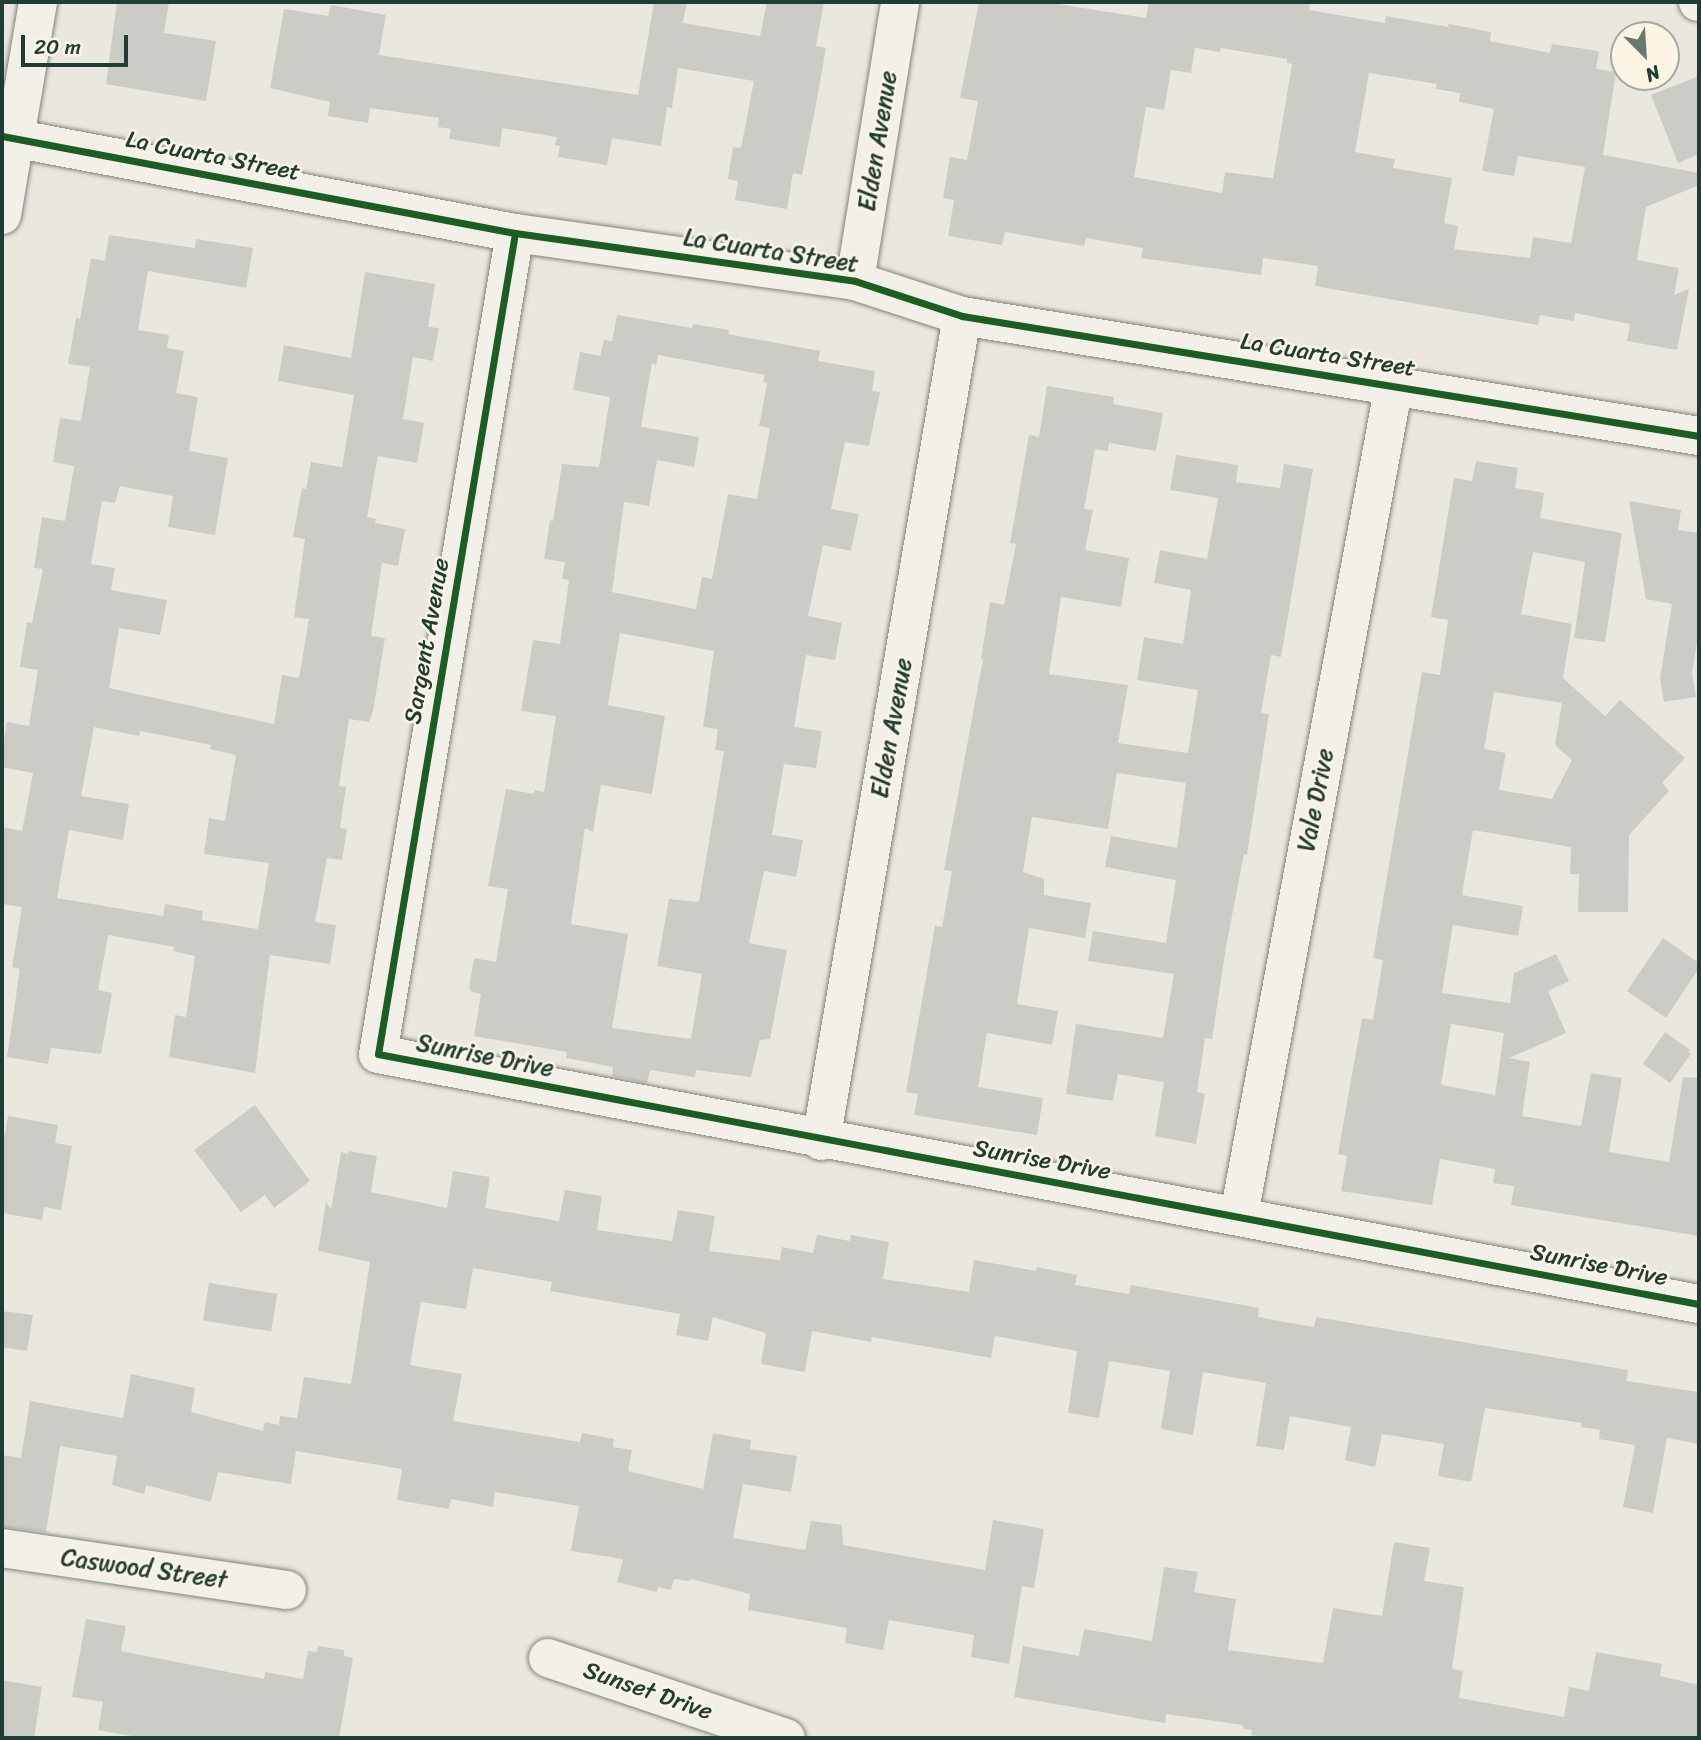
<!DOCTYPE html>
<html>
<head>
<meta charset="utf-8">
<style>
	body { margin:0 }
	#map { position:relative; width:1701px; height:1740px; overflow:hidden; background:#eae7df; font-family:Sriracha,sans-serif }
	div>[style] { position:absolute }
	.building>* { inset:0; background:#ccccc6; transform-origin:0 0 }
	.roads { filter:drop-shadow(0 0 2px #80847f) drop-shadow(0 0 2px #80847f) }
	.minor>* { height:38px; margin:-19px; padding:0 19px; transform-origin:19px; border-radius:19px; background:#f3f0ea }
	.tertiary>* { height:38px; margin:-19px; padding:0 19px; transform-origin:19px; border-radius:19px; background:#f3f0ea }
	.cycleway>* { height:7px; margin:-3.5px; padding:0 3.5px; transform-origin:3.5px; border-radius:3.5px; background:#1b5e20 }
	span { translate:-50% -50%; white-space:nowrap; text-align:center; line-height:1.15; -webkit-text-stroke:5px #fcf5e5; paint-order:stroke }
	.street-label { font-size:24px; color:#1f3d34 }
	.frame { position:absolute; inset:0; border:4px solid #1f3d34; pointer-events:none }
	.north { position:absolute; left:1610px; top:21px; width:70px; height:70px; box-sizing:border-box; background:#fcf5e5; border:2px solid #a4ab9e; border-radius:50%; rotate:156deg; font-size:19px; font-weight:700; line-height:28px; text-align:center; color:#1f3d34 }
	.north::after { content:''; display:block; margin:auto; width:24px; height:32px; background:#667870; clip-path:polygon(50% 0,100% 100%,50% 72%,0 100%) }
	.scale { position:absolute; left:21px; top:35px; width:107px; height:32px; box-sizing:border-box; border:4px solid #1f3d34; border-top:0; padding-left:9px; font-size:21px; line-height:24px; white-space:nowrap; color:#1f3d34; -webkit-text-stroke:5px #fcf5e5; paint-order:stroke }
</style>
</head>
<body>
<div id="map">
	<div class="building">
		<div style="clip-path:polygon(117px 2px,169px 2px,164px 33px,216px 41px,206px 101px,106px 84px)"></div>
		<div style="clip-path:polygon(654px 2px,687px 2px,683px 23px,760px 36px,767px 2px,824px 2px,816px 46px,826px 48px,817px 99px,802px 175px,793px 173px,787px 209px,735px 200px,738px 181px,728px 179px,733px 147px,741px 148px,754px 81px,678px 68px,672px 108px,667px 107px,661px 146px,612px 138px,607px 165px,558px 157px,560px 146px,555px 145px,557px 137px,502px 128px,500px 147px,449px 139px,451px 129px,438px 127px,439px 118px,370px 108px,368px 123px,328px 116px,330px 102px,270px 88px,284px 9px,328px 16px,331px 5px,386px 15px,379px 55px,638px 95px)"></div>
		<div style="clip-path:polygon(evenodd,979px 2px,1046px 2px,1146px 18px,1149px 2px,1310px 2px,1309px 10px,1385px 23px,1386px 16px,1448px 27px,1449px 24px,1491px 32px,1490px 41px,1550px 53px,1552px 44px,1599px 51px,1596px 69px,1616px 72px,1603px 155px,1699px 173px,1699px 185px,1646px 207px,1637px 260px,1679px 268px,1674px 295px,1689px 289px,1677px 350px,1627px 341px,1630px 324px,1575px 313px,1574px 321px,1540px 315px,1538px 325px,1315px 286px,1318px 266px,1263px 258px,1261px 275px,1141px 258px,1143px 248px,1086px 238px,1084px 246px,1005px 232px,1002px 245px,948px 236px,954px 200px,943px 198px,950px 157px,967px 160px,978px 101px,960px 98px,979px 2px,1195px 48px,1220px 52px,1221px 48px,1287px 59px,1287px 63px,1292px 64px,1273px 178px,1225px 172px,1222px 193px,1134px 177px,1146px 107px,1164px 110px,1171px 70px,1191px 73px,1195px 48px,979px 2px,1369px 73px,1437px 84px,1436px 89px,1460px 93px,1459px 102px,1494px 109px,1482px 171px,1514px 176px,1518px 156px,1585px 167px,1571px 243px,1533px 237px,1530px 258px,1454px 249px,1458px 226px,1444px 223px,1452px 178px,1393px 168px,1395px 159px,1355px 152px,1369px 73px)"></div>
		<div style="clip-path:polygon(1699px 76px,1699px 154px,1678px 163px,1651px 95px)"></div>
		<div style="clip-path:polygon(evenodd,109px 235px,195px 248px,196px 239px,253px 248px,246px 288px,148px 271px,138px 330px,169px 335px,167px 348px,184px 351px,176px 393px,198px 397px,189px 451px,228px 458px,215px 535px,168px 527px,173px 496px,120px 486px,115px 503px,102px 501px,91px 564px,115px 568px,111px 590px,167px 600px,160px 635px,119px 628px,109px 688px,274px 724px,282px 675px,299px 678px,309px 619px,294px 617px,305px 539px,293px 537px,302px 488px,306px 489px,311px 462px,342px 467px,354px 395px,278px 381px,284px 345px,351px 358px,365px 272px,435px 284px,428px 327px,439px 328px,433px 361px,413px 357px,403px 419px,424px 423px,417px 463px,378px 456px,367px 517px,376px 519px,375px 523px,405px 529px,398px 566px,382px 563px,371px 636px,385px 638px,373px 711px,369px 722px,349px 719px,339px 786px,346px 787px,340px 828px,347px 829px,342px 860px,327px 858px,315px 922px,336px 925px,330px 964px,270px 955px,255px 1073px,169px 1057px,175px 1015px,186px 1017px,195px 956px,173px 951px,174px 947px,108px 935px,98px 990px,112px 993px,101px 1054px,51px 1048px,48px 1064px,7px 1057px,20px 969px,12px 967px,22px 907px,2px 904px,2px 827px,22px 831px,33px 773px,2px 767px,2px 752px,7px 722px,29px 726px,38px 670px,20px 667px,27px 622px,32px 623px,43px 569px,34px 568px,42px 517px,65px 521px,74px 466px,53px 462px,60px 418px,81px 421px,90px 367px,68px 364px,76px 318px,80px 319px,91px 258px,105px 261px,109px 235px,94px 727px,139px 736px,140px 731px,211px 745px,210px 749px,236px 755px,225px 821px,209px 818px,204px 854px,269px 863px,258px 929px,202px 920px,203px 911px,165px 904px,163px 916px,57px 898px,69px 830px,123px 840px,129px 804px,81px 796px,94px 727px)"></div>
		<div style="clip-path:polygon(evenodd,617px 315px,692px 328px,693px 324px,729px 330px,728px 334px,820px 351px,818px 361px,875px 371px,872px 391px,880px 392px,869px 446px,845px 442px,831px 509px,859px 514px,851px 551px,823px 545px,808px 616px,842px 623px,835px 660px,806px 655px,794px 727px,822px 731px,816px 768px,784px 764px,772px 835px,803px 840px,796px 877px,764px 871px,749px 943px,787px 950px,770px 1039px,760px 1040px,751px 1077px,696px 1070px,695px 1077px,650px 1070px,647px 1083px,612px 1076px,613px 1067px,566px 1058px,567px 1052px,474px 1036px,481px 994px,472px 992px,469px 988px,474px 958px,496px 962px,508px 889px,488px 886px,506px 789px,534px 794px,535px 790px,544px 792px,556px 716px,521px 711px,533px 640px,560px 644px,569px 580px,562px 579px,565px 562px,544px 559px,550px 520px,553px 521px,562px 464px,599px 467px,610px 397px,573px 390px,580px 352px,600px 356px,604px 340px,612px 341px,617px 315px,658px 355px,765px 375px,763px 382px,767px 383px,759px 426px,770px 428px,757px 499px,728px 494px,712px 579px,702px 577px,696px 609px,612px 592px,624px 502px,649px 506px,657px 460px,694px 467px,699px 437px,641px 427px,652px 363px,656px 365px,658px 355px,617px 315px,620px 633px,714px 651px,703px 727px,718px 729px,715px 750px,724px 751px,699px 902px,669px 899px,657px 966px,702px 974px,691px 1039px,612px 1028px,628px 934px,571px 924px,585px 828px,593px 832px,601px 785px,652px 794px,665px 716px,608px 705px,620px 633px)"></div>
		<div style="clip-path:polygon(1047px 386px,1114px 397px,1113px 404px,1163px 413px,1156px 451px,1109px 443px,1108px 451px,1095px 449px,1084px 509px,1093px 510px,1085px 550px,1129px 558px,1121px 607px,1061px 597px,1049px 674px,1128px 685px,1118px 743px,1188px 753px,1198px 690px,1137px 680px,1144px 637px,1183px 644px,1191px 590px,1154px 583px,1160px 550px,1207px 559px,1218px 498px,1170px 490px,1176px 455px,1238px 465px,1236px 482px,1280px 488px,1284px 464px,1313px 469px,1281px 657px,1271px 655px,1261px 713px,1269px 714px,1247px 855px,1244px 854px,1226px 947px,1212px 1039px,1205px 1038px,1197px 1092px,1205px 1094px,1196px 1144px,1155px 1136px,1164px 1082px,1118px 1074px,1113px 1101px,1066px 1094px,1076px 1024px,1163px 1038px,1174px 974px,1088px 961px,1093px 931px,1166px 943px,1176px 880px,1105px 867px,1111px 836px,1177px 848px,1186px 783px,1117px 773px,1108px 829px,1032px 817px,1023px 872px,1044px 879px,1044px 895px,1091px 903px,1085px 938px,1029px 928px,1017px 1004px,1058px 1011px,1052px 1045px,987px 1033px,978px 1087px,1043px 1098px,1037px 1135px,914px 1115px,918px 1094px,906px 1092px,935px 926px,942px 927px,952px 871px,944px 870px,983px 659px,981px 659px,990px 602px,1004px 605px,1016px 544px,1010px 543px,1029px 435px,1039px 437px)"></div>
		<div style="clip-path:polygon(evenodd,1476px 461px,1518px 468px,1515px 488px,1544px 493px,1540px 518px,1622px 533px,1605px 642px,1574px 638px,1585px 562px,1533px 552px,1521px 614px,1572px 624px,1563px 678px,1605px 716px,1620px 700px,1685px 758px,1662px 783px,1669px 791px,1629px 835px,1628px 912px,1578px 912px,1579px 874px,1570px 874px,1571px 847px,1473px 830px,1462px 895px,1523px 906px,1518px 936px,1453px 925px,1442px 993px,1510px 1003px,1514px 973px,1556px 954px,1569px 981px,1548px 991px,1566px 1033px,1509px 1058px,1530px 1062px,1522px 1116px,1581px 1126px,1591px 1073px,1622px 1078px,1609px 1152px,1669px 1162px,1683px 1077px,1699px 1078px,1699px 1236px,1511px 1205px,1514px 1186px,1493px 1183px,1495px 1169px,1440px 1159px,1432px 1205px,1341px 1191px,1347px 1156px,1338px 1154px,1362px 1018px,1373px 1020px,1383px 960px,1373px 958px,1422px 672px,1440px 675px,1448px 620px,1431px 617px,1454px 478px,1472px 481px,1476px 461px,1494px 692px,1562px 703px,1555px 745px,1572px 760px,1552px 799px,1499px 790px,1506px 753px,1484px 749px,1494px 692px,1476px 461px,1451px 1024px,1504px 1033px,1495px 1095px,1441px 1085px,1451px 1024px)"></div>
		<div style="clip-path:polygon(1629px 501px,1681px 510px,1678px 530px,1699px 533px,1699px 631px,1692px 673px,1696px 697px,1664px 702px,1660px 678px,1672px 604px,1646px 599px)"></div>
		<div style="clip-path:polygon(1663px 938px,1699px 963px,1699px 968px,1666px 1018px,1627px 991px)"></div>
		<div style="clip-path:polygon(1665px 1032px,1690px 1050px,1688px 1052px,1691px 1054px,1670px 1083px,1643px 1064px)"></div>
		<div style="clip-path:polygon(255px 1105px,310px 1181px,274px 1208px,265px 1195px,241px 1212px,194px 1150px)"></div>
		<div style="clip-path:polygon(8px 1116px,58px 1125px,55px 1143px,72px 1146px,61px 1210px,44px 1207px,42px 1220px,2px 1213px,2px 1133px,5px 1134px)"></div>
		<div style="clip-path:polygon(349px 1151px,377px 1156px,371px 1192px,447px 1208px,453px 1171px,490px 1177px,485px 1208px,559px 1221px,565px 1190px,602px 1196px,597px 1230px,672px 1241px,678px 1210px,715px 1216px,709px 1251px,780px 1260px,782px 1247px,813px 1253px,817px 1235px,850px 1241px,851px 1235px,889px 1242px,883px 1279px,969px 1292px,974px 1260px,1036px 1271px,1037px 1267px,1077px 1275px,1075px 1285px,1129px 1294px,1131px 1285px,1259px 1308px,1258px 1317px,1314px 1327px,1316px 1317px,1628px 1370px,1626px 1381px,1699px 1392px,1699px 1444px,1667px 1438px,1653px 1513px,1623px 1507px,1635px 1445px,1599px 1439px,1600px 1430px,1581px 1427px,1582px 1423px,1485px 1408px,1471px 1482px,1438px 1476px,1444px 1444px,1382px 1434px,1375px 1467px,1345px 1460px,1351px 1427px,1290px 1416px,1284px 1450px,1256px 1446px,1266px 1383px,1203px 1372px,1193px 1435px,1161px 1429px,1170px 1371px,1109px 1361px,1099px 1418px,1068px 1413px,1077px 1351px,995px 1336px,991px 1358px,872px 1337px,871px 1342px,812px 1331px,805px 1372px,761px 1364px,766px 1333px,713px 1317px,708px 1341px,676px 1335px,680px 1314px,550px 1291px,552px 1282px,473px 1268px,466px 1309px,421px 1302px,410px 1365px,462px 1374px,453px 1421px,580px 1442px,582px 1433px,614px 1439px,613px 1447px,632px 1450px,628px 1471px,703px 1489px,713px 1433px,751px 1440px,750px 1449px,797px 1456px,791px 1492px,743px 1484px,733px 1538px,805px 1550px,811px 1521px,842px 1525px,843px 1545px,985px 1570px,993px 1520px,1044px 1529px,1034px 1588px,1022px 1586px,1009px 1664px,971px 1657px,974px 1635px,889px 1620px,883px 1650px,845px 1643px,847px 1628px,748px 1610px,750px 1594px,691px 1579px,689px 1581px,674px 1579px,671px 1590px,658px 1587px,657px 1592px,617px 1582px,623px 1559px,571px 1551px,579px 1506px,495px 1492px,493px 1507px,451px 1499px,449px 1509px,397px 1500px,402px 1469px,296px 1451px,291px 1484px,218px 1472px,211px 1502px,146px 1485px,144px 1494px,112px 1485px,117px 1456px,60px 1446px,46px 1532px,2px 1527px,2px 1455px,21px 1458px,30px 1401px,123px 1418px,131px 1374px,195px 1388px,191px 1412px,263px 1431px,265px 1422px,279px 1425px,280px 1416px,297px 1418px,304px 1377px,351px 1384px,370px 1262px,318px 1251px,326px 1202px,331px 1209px,341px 1152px,348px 1154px)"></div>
		<div style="left:209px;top:1283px;width:69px;height:38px;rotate:9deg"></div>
		<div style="clip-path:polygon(2px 1311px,33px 1315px,27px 1351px,2px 1347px)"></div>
		<div style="clip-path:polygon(1394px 1542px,1430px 1548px,1424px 1581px,1464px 1587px,1452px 1669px,1463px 1671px,1459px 1698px,1564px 1717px,1569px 1687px,1589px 1691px,1596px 1652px,1662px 1664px,1660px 1676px,1699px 1685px,1699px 1738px,1274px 1738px,1251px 1735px,1252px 1730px,1243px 1729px,1243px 1725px,1166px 1714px,1165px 1723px,1014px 1697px,1023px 1646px,1079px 1656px,1084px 1629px,1152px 1641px,1164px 1567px,1198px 1572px,1194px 1592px,1236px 1599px,1228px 1650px,1323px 1663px,1333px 1608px,1382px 1616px)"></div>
		<div style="clip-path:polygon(86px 1619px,126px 1626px,121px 1651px,264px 1679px,265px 1672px,303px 1679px,308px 1651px,317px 1652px,318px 1646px,344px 1650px,344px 1656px,353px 1658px,339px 1738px,143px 1738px,98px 1730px,103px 1702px,72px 1697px)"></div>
		<div style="clip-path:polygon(2px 1680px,42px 1687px,34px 1738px,2px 1738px)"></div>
	</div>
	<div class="roads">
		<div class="minor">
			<div style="left:1698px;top:2px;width:1px"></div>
			<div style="left:2px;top:215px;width:216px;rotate:-80.4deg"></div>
			<div style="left:515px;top:233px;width:832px;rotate:99.47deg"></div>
			<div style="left:378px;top:1054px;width:1344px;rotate:10.72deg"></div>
			<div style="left:855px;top:281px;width:283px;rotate:-80.8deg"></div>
			<div style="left:821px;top:1141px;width:837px;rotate:-80.3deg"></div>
			<div style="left:1239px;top:1215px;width:844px;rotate:-79.42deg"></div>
			<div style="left:2px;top:1548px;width:288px;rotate:8.4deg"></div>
			<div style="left:548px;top:1658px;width:251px;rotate:18.6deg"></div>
		</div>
		<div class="tertiary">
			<div style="left:2px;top:136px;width:522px;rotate:10.71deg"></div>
			<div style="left:515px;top:233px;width:343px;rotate:8deg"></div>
			<div style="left:855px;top:281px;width:113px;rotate:18.1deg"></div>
			<div style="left:962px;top:316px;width:747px;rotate:9.25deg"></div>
		</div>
	</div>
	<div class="cycleway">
		<div style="left:2px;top:136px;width:522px;rotate:10.71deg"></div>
		<div style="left:515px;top:233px;width:343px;rotate:8deg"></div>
		<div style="left:855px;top:281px;width:113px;rotate:18.1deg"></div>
		<div style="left:962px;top:316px;width:747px;rotate:9.25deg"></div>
		<div style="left:515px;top:233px;width:832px;rotate:99.47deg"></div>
		<div style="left:378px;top:1054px;width:1344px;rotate:10.72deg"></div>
	</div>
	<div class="street-label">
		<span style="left:878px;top:141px;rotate:-81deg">Elden Avenue</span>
		<span style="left:213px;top:156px;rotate:11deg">La Cuarta Street</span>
		<span style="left:771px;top:251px;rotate:9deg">La Cuarta Street</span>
		<span style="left:1328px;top:355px;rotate:9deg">La Cuarta Street</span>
		<span style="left:427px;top:641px;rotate:-80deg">Sargent Avenue</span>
		<span style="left:892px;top:728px;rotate:-80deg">Elden Avenue</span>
		<span style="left:1316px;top:800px;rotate:-79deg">Vale Drive</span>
		<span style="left:485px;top:1056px;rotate:11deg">Sunrise Drive</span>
		<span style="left:1042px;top:1160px;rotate:10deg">Sunrise Drive</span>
		<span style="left:1599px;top:1265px;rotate:11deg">Sunrise Drive</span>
		<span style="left:144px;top:1569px;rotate:8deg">Caswood Street</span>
		<span style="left:648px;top:1691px;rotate:19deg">Sunset Drive</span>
	</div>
	<div class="frame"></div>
	<div class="north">N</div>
	<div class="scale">20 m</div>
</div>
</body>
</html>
